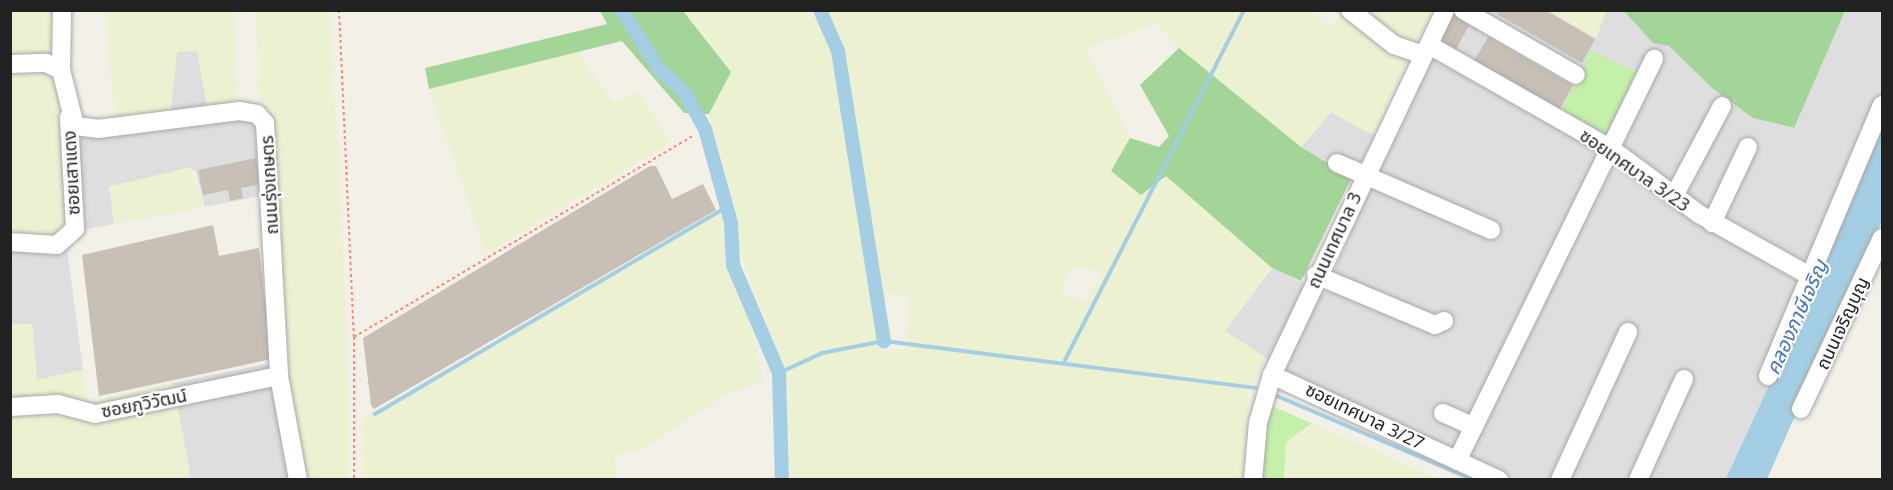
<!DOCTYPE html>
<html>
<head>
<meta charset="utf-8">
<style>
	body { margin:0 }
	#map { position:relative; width:1893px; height:490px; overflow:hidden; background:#f2f0e7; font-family:"Open Sans","Noto Sans Thai",sans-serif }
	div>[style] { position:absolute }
	.residential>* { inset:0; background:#dfdede }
	.farmland>* { inset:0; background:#ecf2d1 }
	.grass>* { inset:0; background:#c5f0a9; transform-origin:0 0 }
	.forest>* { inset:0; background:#a4d598 }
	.water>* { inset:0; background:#a4cee3 }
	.stream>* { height:4px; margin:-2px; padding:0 2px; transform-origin:2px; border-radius:2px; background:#a4cee3 }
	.canal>* { height:14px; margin:-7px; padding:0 7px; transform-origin:7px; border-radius:7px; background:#a4cee3 }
	.building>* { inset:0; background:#c8bfb6; transform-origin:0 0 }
	.path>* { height:2px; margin-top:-1px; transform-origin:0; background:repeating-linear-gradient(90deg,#ff8a6b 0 3px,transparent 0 6px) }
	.roads { filter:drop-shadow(0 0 2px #a8a8a8) drop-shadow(0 0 2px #a8a8a8) }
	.minor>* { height:18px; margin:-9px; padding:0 9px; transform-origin:9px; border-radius:9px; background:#fff }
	span { translate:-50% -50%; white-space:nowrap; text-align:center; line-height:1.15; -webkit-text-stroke:4.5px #fff; paint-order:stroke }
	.street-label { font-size:18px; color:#212121 }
	.water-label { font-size:20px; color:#4372bb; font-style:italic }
	.frame { position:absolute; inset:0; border:12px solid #212121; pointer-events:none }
</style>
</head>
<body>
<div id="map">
	<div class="residential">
		<div style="clip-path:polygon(1450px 11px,1549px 11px,1596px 38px,1606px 11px,1624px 11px,1653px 42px,1669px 46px,1713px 89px,1753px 118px,1793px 128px,1845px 11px,1882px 11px,1882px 121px,1838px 218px,1835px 243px,1725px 479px,1477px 479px,1283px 388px,1266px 358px,1225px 331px,1272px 268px,1325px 294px,1371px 185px,1301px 147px,1331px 112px,1388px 142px)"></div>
		<div style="clip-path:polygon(197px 50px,208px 110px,238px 107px,262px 129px,261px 196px,205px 207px,195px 170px,110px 186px,114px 224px,79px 231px,70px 131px,170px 114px,177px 52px)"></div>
		<div style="clip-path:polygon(11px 242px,67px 248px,83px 370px,37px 380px,32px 324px,11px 325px)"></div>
		<div style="clip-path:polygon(275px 362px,292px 479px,191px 479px,173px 383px)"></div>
	</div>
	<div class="farmland">
		<div style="clip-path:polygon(evenodd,1309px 10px,1330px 27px,1345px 11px,1431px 11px,1372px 135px,1331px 112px,1301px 147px,1193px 65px,1157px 23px,1085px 48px,1130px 138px,1111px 171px,1166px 175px,1272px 268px,1225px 331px,1266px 358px,1248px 393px,1244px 480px,790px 479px,788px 387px,738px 246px,736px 211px,709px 114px,731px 72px,683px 11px,1309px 10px,1071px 266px,1102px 272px,1086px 301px,1061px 294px,1071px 266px,1309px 10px,886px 293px,911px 296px,905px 349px,886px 349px,886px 293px)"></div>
		<div style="clip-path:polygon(10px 11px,53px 11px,68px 229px,59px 239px,11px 240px)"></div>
		<div style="clip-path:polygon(105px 11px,234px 11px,238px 107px,208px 111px,197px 51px,177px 52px,170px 114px,115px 121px)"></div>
		<div style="clip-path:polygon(255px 11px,330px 11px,346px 299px,348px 479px,302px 479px,297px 463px,284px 343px,273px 127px,260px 104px)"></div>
		<div style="clip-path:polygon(1549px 11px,1606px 11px,1596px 38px)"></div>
		<div style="clip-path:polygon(577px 52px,613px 103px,639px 92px,670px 143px,486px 253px,429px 89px)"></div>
		<div style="clip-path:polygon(190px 167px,205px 207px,114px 224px,109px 187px)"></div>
		<div style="clip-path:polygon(721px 209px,729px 271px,753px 326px,763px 382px,723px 396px,641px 450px,615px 454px,617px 479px,361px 480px,363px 418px)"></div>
		<div style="clip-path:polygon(32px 324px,37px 380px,83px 370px,88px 403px,173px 383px,191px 479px,11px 480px,11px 325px)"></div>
		<div style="clip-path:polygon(1312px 423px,1439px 479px,1284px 480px,1286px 442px)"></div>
	</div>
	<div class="grass">
		<div style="left:1590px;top:50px;width:52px;height:70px;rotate:25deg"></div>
		<div style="clip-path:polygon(1269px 405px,1312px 423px,1286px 442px,1284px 479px,1260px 480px)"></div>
	</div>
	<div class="forest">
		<div style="clip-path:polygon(683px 11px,731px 72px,709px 114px,684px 113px,622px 41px,429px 89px,425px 68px,607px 24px,600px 11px)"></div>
		<div style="clip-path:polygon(1624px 11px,1845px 11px,1794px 128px,1753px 118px,1713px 89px,1669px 46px,1653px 43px)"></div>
		<div style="clip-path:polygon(1179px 48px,1301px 147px,1352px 177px,1301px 281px,1272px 268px,1166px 176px,1141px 195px,1111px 171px,1130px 138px,1159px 147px,1169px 136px,1140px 85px)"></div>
	</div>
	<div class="water">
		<div style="clip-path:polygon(1882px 121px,1882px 221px,1767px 479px,1725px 480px,1835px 243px,1838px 218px)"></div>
	</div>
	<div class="stream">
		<div style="left:1065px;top:360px;width:393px;rotate:-62.9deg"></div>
		<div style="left:779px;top:373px;width:47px;rotate:-24.9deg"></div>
		<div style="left:822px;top:353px;width:63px;rotate:-11deg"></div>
		<div style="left:884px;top:341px;width:374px;rotate:7.2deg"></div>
		<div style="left:1277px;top:396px;width:214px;rotate:23.1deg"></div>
		<div style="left:375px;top:414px;width:408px;rotate:-30.5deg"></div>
	</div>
	<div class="canal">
		<div style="left:622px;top:10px;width:68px;rotate:58.2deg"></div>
		<div style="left:658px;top:68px;width:37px;rotate:43deg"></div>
		<div style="left:685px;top:93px;width:41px;rotate:60.9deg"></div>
		<div style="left:705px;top:129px;width:98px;rotate:74.5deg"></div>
		<div style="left:731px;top:223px;width:42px;rotate:87.3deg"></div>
		<div style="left:733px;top:265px;width:117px;rotate:66.9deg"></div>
		<div style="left:779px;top:373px;width:107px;rotate:88.4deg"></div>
		<div style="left:820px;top:10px;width:45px;rotate:66.3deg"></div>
		<div style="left:838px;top:51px;width:294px;rotate:81deg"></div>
	</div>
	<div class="building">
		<div style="clip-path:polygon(1499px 10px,1545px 10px,1595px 39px,1582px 63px,1497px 14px)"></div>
		<div style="left:1455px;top:11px;width:19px;height:33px;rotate:28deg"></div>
		<div style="left:1488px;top:37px;width:98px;height:28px;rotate:30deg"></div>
		<div style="clip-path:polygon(256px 158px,261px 184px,241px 188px,243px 198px,230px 201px,228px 190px,203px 195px,198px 170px)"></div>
		<div style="clip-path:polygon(650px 166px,656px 166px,672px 199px,703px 184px,716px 210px,374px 409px,371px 405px,363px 338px)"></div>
		<div style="clip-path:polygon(213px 225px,219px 256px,259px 248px,272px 359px,99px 396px,82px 255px)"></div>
	</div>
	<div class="path">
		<div style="left:339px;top:10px;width:327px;rotate:87.4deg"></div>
		<div style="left:354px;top:337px;width:143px;rotate:90deg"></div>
		<div style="left:354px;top:337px;width:394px;rotate:-30.7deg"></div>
	</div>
	<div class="roads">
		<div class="minor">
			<div style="left:1350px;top:10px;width:56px;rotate:38.5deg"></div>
			<div style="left:1394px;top:45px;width:31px;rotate:19deg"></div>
			<div style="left:1463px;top:10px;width:130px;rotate:29.9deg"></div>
			<div style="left:1429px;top:45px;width:212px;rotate:29.7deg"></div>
			<div style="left:1613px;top:150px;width:107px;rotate:36.7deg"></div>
			<div style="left:1699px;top:214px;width:127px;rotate:29.2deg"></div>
			<div style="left:10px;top:64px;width:36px;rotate:-2deg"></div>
			<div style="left:46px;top:63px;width:17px;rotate:25deg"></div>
			<div style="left:61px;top:70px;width:58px;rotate:76deg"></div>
			<div style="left:75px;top:126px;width:23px;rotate:7deg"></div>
			<div style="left:98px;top:129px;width:142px;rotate:-7.3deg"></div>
			<div style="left:239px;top:111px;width:18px;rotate:9deg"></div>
			<div style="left:257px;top:114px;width:12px;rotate:48deg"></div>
			<div style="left:265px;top:123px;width:253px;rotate:86.8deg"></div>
			<div style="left:279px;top:376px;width:106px;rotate:79.6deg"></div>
			<div style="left:61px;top:70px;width:60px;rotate:-89deg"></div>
			<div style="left:1337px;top:163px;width:168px;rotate:23.5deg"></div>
			<div style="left:1674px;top:196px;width:102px;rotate:-61.9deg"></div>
			<div style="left:1712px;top:223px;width:84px;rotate:-64.7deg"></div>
			<div style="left:10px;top:242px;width:47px;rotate:3.7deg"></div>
			<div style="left:57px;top:245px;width:24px;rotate:-42deg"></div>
			<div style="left:75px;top:229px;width:112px;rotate:-93.1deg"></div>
			<div style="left:1316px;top:275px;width:129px;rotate:22.8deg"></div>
			<div style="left:1435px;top:325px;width:10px;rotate:-24deg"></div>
			<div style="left:1272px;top:375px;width:250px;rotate:24.8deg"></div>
			<div style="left:1768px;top:376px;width:294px;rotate:-67.2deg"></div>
			<div style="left:10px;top:407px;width:48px;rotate:-3.6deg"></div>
			<div style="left:58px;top:404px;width:38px;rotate:15deg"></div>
			<div style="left:95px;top:414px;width:188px;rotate:-11.7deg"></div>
			<div style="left:1801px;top:409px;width:189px;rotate:-64.7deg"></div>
			<div style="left:1443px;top:413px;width:34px;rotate:24deg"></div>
			<div style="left:1457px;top:461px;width:448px;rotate:-63.9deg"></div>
			<div style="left:1253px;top:480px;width:57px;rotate:-85deg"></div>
			<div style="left:1258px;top:423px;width:50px;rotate:-73.7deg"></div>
			<div style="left:1272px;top:375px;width:404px;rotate:-64.6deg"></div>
			<div style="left:1560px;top:480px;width:163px;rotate:-65.3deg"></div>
			<div style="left:1638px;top:480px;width:111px;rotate:-65.5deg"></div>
		</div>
	</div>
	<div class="street-label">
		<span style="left:1635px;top:170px;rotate:35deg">ซอยเทศบาล 3/23</span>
		<span style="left:71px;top:173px;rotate:-93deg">ซอยเสาแดง</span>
		<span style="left:269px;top:185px;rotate:-93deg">ถนนรุ่งเกษตร</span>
		<span style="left:1334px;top:240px;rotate:-65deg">ถนนเทศบาล 3</span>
		<span style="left:1842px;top:323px;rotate:-65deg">ถนนเจริญบุญ</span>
		<span style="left:144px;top:403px;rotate:-11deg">ซอยภูวิวัฒน์</span>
		<span style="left:1365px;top:416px;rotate:26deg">ซอยเทศบาล 3/27</span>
	</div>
	<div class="water-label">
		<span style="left:1796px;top:317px;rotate:-66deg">คลองภาษีเจริญ</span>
	</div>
	<div class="frame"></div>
</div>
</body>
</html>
